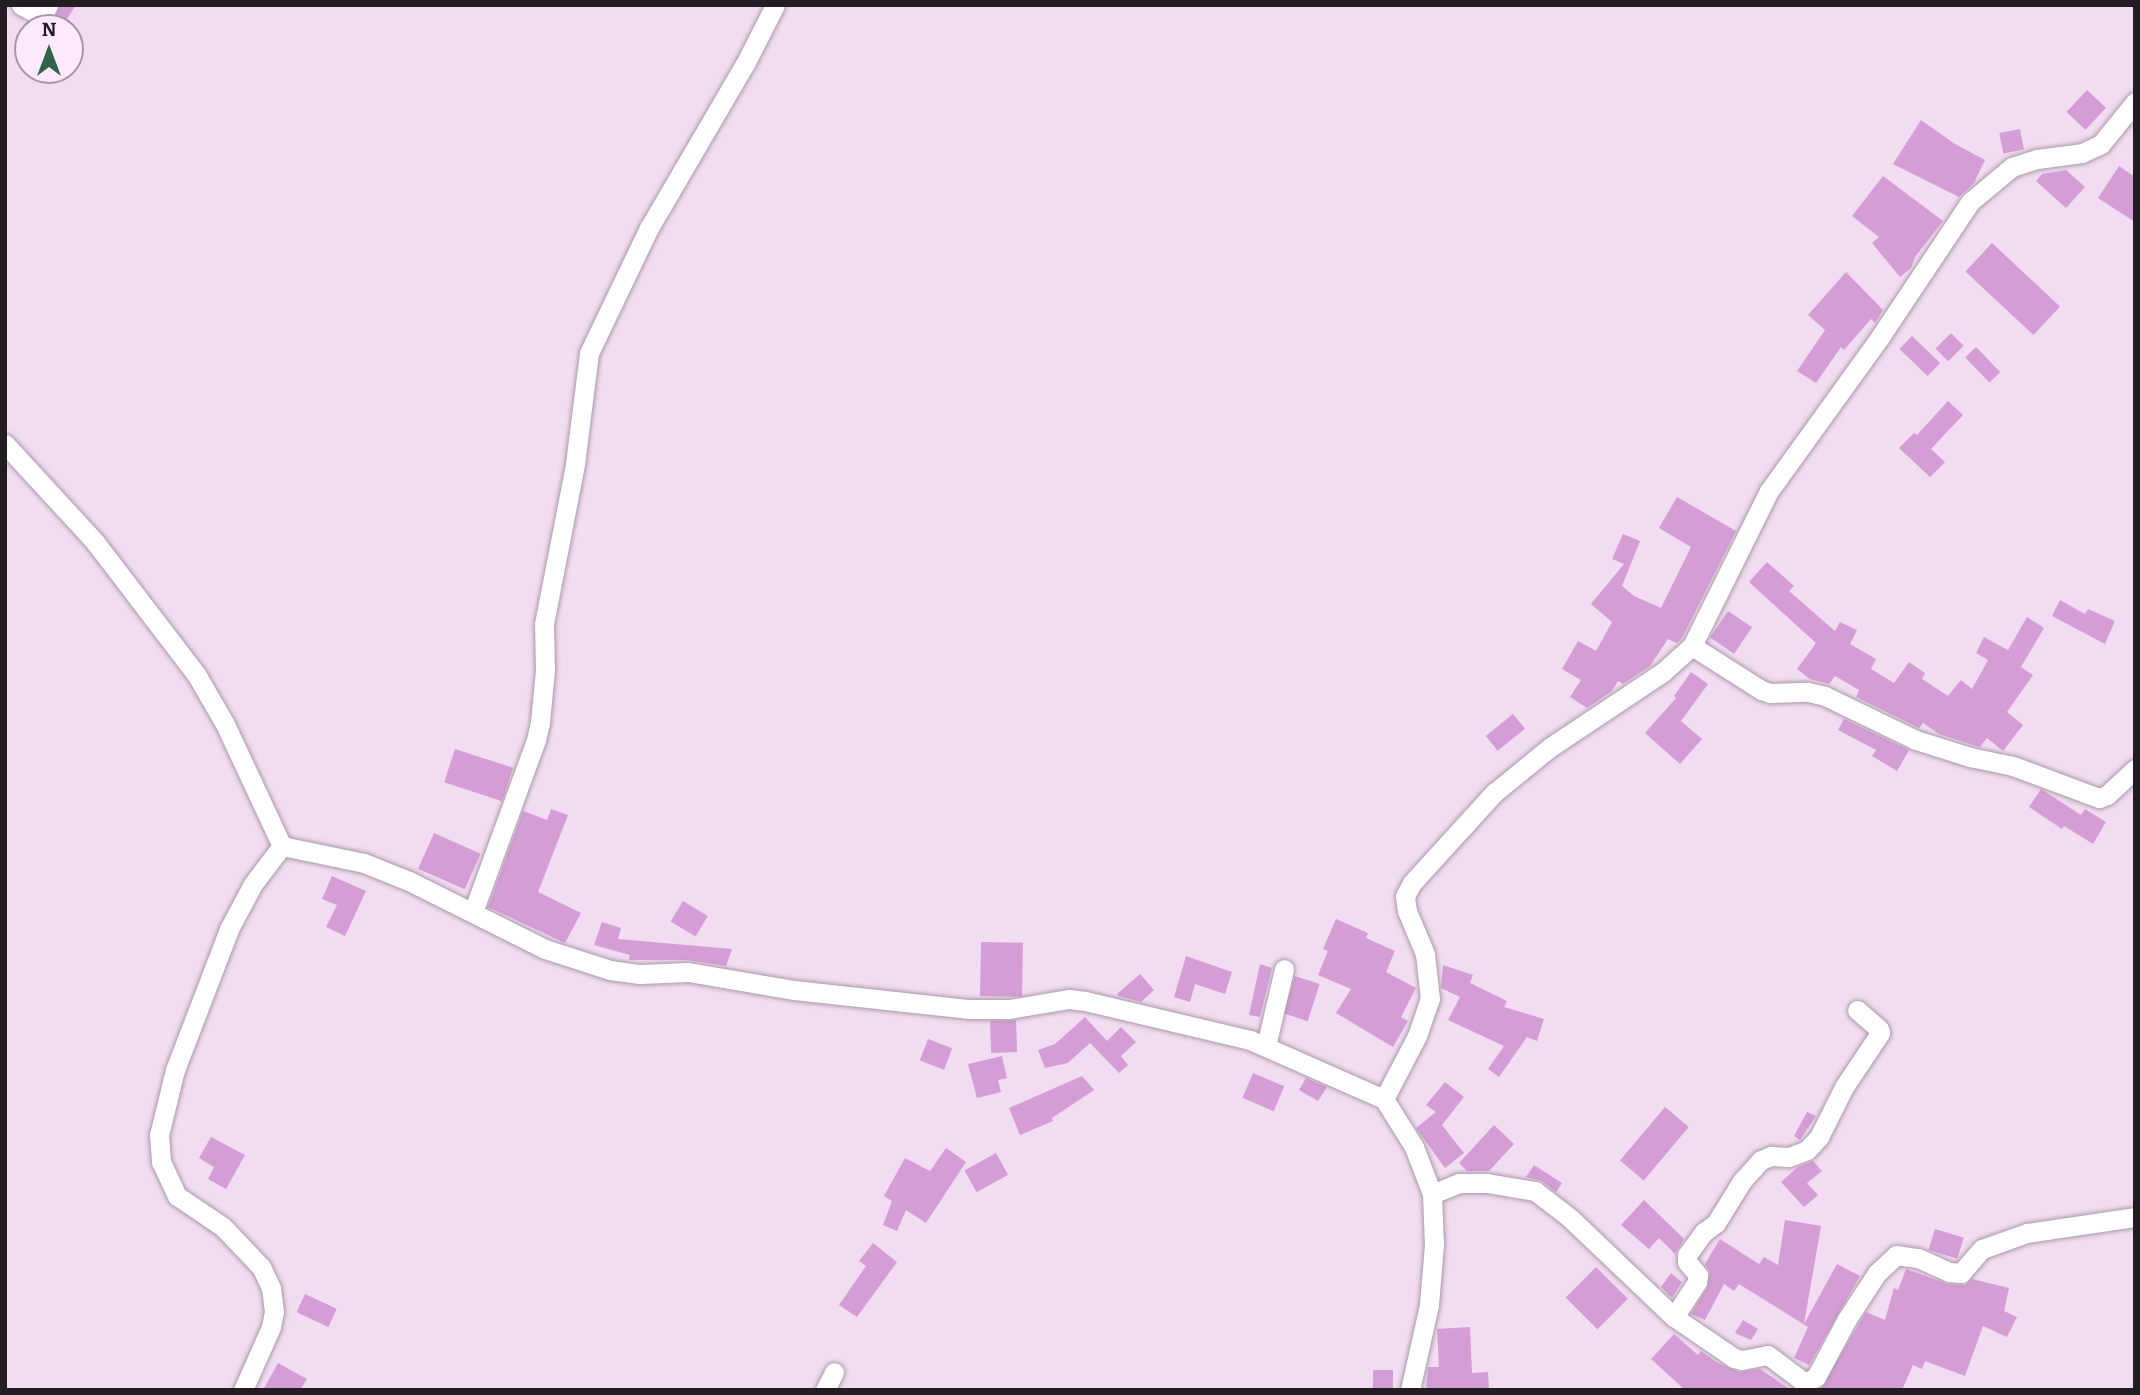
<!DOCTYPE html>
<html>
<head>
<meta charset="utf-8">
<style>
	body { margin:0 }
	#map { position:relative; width:2140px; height:1395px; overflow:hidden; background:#f1dcf1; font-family:Bitter,serif }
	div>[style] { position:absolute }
	.building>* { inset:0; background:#d59dd6; transform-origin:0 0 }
	.roads { filter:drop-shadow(0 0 2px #ab98ab) drop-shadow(0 0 2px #ab98ab) }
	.street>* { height:19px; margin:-9.5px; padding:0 9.5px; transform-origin:9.5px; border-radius:9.5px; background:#fff }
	span { translate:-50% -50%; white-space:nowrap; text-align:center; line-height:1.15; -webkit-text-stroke:5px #fee9fe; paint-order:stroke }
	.frame { position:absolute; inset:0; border:7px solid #231c23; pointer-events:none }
	.north { position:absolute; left:14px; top:14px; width:70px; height:70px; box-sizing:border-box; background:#fee9fe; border:2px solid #a697a6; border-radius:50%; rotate:0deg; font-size:19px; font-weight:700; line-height:28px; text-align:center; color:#231c23 }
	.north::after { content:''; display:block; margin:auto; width:24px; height:32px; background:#306449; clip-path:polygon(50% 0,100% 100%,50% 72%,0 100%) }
</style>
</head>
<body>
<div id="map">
	<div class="building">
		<div style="clip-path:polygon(60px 5px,76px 5px,61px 28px,41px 28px,55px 17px)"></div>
		<div style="left:2087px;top:90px;width:26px;height:30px;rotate:43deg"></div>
		<div style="clip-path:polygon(1921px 120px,1955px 144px,1985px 160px,1974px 183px,1959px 197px,1893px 164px)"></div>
		<div style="left:2020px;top:129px;width:21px;height:21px;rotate:79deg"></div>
		<div style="clip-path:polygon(2119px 166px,2135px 177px,2135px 222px,2098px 198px)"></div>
		<div style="clip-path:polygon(2066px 170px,2085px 187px,2066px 208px,2036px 181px,2042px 174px)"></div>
		<div style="clip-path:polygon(1883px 176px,1943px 221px,1915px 257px,1911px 268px,1900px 277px,1872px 243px,1879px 237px,1852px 216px)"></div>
		<div style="left:1992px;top:243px;width:93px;height:39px;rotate:43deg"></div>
		<div style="clip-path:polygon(1846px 272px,1883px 310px,1875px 323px,1871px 319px,1844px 350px,1841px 347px,1816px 383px,1797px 371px,1825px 330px,1808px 315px)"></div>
		<div style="left:1951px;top:333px;width:18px;height:22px;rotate:45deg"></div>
		<div style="left:1912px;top:336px;width:39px;height:18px;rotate:44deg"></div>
		<div style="left:1976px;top:347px;width:35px;height:15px;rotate:46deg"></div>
		<div style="clip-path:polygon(1948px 401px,1963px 415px,1931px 449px,1945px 462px,1930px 477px,1899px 448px,1914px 433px,1917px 435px)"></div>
		<div style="clip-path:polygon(1677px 497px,1736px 531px,1682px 638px,1677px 643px,1668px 639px,1650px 666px,1623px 684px,1618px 681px,1612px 691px,1587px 708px,1570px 697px,1581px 680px,1562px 669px,1578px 641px,1596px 651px,1612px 622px,1591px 604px,1624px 564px,1612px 559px,1623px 534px,1640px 541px,1622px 586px,1634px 596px,1661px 608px,1691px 547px,1659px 528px)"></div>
		<div style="clip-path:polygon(1767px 562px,1794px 586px,1789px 591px,1835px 631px,1840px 622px,1857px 630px,1850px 644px,1876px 659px,1871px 669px,1894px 683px,1909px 662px,1925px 673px,1922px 679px,1948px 696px,1961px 680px,1972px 689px,1988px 660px,1976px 653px,1984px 637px,2008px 650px,2027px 617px,2044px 628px,2021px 667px,2033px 675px,2007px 712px,2023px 725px,2003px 751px,1987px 738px,1980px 747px,1973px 745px,1939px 734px,1923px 723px,1919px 728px,1856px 697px,1859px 690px,1835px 676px,1829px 684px,1810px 679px,1797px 669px,1816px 643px,1749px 582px)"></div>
		<div style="clip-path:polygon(2060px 600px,2085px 614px,2088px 609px,2115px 621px,2105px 644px,2052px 616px)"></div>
		<div style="left:1728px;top:611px;width:29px;height:32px;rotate:34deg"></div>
		<div style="clip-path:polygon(1691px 672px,1708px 684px,1681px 721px,1702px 739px,1680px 764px,1645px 733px,1676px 698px,1674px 696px)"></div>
		<div style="left:1513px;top:714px;width:19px;height:35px;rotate:51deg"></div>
		<div style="clip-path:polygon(1844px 719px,1909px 750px,1897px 771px,1872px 756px,1876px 750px,1838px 730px)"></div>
		<div style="left:455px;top:749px;width:61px;height:35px;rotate:18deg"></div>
		<div style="clip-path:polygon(2041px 789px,2081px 815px,2085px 809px,2106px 822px,2093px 844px,2064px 826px,2062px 829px,2029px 807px)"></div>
		<div style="clip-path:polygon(551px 809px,568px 815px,538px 892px,581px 913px,565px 943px,488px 907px,523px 811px,547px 820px)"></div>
		<div style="left:434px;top:833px;width:51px;height:39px;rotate:24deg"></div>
		<div style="clip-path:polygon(332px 876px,366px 891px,345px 936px,326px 927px,337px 905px,322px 899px)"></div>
		<div style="left:683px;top:901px;width:29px;height:24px;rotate:31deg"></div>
		<div style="clip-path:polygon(1336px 919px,1368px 933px,1366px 938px,1395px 951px,1386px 972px,1416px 988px,1401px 1017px,1408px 1021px,1393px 1047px,1336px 1013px,1351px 989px,1318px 975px,1328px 951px,1323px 949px)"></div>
		<div style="clip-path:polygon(602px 922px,621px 928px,618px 939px,732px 949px,726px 966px,687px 960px,629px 960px,630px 955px,594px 945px)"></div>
		<div style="left:981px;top:942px;width:42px;height:54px;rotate:1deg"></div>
		<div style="clip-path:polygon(1186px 956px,1232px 972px,1225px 994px,1195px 984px,1190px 1002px,1174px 997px)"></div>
		<div style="clip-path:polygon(1260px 964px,1272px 968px,1260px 1017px,1249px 1015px)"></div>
		<div style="clip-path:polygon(1443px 965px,1473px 975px,1470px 983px,1507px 1001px,1504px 1007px,1544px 1019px,1537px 1041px,1527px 1037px,1499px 1077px,1488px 1069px,1504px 1046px,1448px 1020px,1460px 997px,1441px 988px)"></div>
		<div style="clip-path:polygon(1140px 974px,1154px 990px,1141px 1002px,1119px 996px,1117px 994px)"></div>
		<div style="left:1295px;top:976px;width:26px;height:39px;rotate:18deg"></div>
		<div style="clip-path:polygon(1085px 1017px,1107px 1041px,1121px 1027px,1136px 1042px,1121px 1056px,1128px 1065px,1119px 1073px,1090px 1043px,1068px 1063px,1045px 1068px,1038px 1050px,1055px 1044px)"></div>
		<div style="left:1016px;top:1020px;width:32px;height:26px;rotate:88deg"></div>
		<div style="left:928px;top:1039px;width:26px;height:23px;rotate:21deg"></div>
		<div style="clip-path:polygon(1002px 1056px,1007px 1078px,998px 1080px,1001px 1092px,977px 1098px,968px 1064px)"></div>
		<div style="left:1253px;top:1073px;width:34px;height:27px;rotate:23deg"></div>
		<div style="clip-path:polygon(1082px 1076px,1094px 1090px,1052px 1118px,1053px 1121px,1020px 1135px,1009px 1108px)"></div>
		<div style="clip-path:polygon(1306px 1078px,1327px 1087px,1318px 1101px,1299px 1090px)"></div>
		<div style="clip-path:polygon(1445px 1082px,1464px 1097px,1442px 1125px,1464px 1153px,1445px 1168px,1416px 1128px,1436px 1112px,1426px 1105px)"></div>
		<div style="left:1665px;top:1107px;width:31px;height:70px;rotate:40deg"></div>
		<div style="clip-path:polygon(1807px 1112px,1816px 1116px,1800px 1140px,1794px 1136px)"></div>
		<div style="clip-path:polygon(1494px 1125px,1514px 1144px,1489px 1171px,1467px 1171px,1459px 1163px)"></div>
		<div style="clip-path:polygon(211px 1137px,245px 1155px,226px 1189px,208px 1179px,214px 1167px,199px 1158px)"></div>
		<div style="clip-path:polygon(946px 1148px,966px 1162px,926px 1223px,906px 1210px,897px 1231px,883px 1225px,892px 1201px,884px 1196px,905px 1158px,930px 1171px)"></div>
		<div style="left:996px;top:1153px;width:25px;height:36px;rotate:61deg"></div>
		<div style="clip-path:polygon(1813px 1161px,1822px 1171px,1807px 1183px,1818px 1195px,1804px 1207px,1781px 1182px,1798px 1167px)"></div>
		<div style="clip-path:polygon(1534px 1165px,1562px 1183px,1556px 1192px,1542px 1181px,1526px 1177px)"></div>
		<div style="clip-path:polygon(1644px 1200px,1684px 1239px,1675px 1254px,1659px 1238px,1649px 1249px,1621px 1225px)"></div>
		<div style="clip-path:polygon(1785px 1220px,1821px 1226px,1804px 1324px,1837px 1264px,1860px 1276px,1809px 1365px,1794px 1358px,1808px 1327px,1739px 1284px,1734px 1291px,1724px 1284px,1705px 1320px,1691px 1314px,1707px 1288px,1710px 1272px,1705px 1264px,1720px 1239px,1759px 1264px,1764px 1257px,1778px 1265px)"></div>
		<div style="left:1935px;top:1229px;width:30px;height:22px;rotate:17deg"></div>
		<div style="clip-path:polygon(873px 1243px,897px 1262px,857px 1317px,839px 1305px,866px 1266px,859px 1261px)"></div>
		<div style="left:1596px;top:1267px;width:45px;height:43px;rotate:45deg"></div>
		<div style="clip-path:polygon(1906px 1269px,1948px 1284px,1965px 1285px,1972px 1279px,2009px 1288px,2004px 1311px,2017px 1317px,2007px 1337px,1983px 1326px,1965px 1376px,1925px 1361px,1922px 1369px,1913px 1365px,1902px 1390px,1821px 1388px,1866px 1312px,1885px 1320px,1894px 1288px,1898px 1290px)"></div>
		<div style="clip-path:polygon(1671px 1273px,1682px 1282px,1672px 1298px,1661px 1287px)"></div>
		<div style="left:305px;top:1294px;width:35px;height:20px;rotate:25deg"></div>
		<div style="clip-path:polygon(1743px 1320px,1758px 1329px,1751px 1340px,1735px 1333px)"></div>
		<div style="clip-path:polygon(1470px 1327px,1472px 1373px,1488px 1372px,1489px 1390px,1426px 1390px,1428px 1367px,1439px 1367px,1437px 1329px)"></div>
		<div style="clip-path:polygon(1674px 1334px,1698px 1355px,1701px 1351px,1716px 1362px,1739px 1372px,1760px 1369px,1791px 1390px,1685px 1390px,1651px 1359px)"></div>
		<div style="clip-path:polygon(278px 1363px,307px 1379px,300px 1390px,263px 1390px)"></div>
		<div style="left:1373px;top:1370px;width:20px;height:20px"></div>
	</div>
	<div class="roads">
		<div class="street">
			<div style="left:21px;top:5px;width:19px;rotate:28deg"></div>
			<div style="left:38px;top:14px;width:8px;rotate:-23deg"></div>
			<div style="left:45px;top:11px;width:7px;rotate:-63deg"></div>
			<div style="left:5px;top:444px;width:133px;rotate:47.4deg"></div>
			<div style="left:95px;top:542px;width:166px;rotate:52.6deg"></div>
			<div style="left:196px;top:674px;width:58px;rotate:59.9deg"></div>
			<div style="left:225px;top:724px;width:135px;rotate:65deg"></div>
			<div style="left:282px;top:846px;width:84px;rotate:11.7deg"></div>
			<div style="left:364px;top:863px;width:48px;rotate:21.8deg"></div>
			<div style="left:409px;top:881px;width:152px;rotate:26.6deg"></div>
			<div style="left:545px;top:949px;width:68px;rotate:17.9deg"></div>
			<div style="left:610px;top:970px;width:30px;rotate:8deg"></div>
			<div style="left:640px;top:974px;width:48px;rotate:-2.4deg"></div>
			<div style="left:688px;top:972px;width:108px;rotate:9.6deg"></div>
			<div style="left:794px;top:990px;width:177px;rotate:6.2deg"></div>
			<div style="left:970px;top:1009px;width:39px"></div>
			<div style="left:1009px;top:1009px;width:61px;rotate:-9.5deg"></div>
			<div style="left:1069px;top:999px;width:16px;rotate:7deg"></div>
			<div style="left:1085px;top:1001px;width:170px;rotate:13.3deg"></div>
			<div style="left:1250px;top:1040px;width:146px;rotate:23.8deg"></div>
			<div style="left:1384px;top:1099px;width:57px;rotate:58deg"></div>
			<div style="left:1414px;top:1147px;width:50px;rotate:69deg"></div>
			<div style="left:1432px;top:1194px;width:51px;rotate:87.8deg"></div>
			<div style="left:1434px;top:1245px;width:60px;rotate:94.8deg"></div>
			<div style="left:1429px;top:1305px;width:87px;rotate:102.6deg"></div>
			<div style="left:1692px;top:646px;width:82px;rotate:32.5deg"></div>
			<div style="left:1761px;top:690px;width:9px;rotate:18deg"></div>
			<div style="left:1770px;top:693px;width:38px;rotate:-2deg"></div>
			<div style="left:1808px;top:692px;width:17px;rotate:13deg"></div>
			<div style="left:1825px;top:696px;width:101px;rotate:25.8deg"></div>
			<div style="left:1916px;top:740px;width:57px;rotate:17.5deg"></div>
			<div style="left:1970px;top:757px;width:44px;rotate:11.8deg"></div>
			<div style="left:2013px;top:766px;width:92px;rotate:20.4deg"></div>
			<div style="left:2099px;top:798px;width:9px;rotate:-21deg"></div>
			<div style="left:2107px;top:795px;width:38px;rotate:-43deg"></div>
			<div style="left:473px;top:912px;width:183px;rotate:-69.9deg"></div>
			<div style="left:536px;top:740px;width:18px;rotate:-77deg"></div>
			<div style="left:540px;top:722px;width:52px;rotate:-84.5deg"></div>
			<div style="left:545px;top:670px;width:46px;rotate:-91.2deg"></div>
			<div style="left:544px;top:624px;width:163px;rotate:-79deg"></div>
			<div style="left:575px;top:464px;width:112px;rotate:-82.8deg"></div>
			<div style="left:589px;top:353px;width:139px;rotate:-64.4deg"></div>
			<div style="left:649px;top:228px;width:190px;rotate:-59.7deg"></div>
			<div style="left:745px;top:64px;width:66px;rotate:-63deg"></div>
			<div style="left:1266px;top:1046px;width:79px;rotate:-76.8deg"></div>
			<div style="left:1384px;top:1099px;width:71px;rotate:-62.4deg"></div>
			<div style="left:1417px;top:1036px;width:39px;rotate:-71deg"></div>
			<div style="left:1430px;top:999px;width:45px;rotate:-96.3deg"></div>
			<div style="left:1425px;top:954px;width:47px;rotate:-112.7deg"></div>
			<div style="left:1407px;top:911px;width:15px;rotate:-98deg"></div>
			<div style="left:1405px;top:896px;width:15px;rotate:-62deg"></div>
			<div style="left:1412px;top:883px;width:122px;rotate:-47.7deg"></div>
			<div style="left:1494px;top:793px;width:71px;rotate:-39.3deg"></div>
			<div style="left:1549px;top:748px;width:137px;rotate:-33.7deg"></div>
			<div style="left:1663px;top:672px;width:39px;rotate:-42deg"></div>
			<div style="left:1692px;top:646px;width:173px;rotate:-63.6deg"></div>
			<div style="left:1769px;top:491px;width:190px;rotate:-54.2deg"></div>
			<div style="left:1880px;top:337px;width:162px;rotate:-56.3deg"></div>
			<div style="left:1970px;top:202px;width:55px;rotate:-39.8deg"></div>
			<div style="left:2012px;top:167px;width:26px;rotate:-18deg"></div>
			<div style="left:2037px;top:159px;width:45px;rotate:-7.6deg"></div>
			<div style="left:2082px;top:153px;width:21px;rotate:-25deg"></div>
			<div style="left:2101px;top:144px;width:54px;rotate:-51deg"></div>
			<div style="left:1432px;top:1194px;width:29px;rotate:-22deg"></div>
			<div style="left:1459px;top:1183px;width:28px"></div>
			<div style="left:1487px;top:1183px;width:49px;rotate:9.5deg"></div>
			<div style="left:1535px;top:1191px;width:44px;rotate:37.6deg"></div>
			<div style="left:1570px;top:1218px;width:144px;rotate:43.6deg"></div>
			<div style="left:1674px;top:1317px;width:73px;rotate:34.3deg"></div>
			<div style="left:1734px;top:1358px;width:8px;rotate:14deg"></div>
			<div style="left:1742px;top:1360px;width:26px;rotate:-11deg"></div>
			<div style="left:1768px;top:1355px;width:46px;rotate:37.1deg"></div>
			<div style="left:1805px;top:1383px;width:13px;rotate:-29deg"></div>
			<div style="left:1816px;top:1377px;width:66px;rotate:-61.9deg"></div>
			<div style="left:1847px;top:1319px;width:55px;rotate:-56.9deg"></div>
			<div style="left:1877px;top:1273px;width:26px;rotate:-43deg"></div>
			<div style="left:1896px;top:1255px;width:22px;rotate:8deg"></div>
			<div style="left:1918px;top:1258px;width:34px;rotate:24deg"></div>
			<div style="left:1949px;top:1272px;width:12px;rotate:5deg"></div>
			<div style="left:1961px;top:1273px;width:32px;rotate:-49deg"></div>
			<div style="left:1982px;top:1249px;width:48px;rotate:-19.6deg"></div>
			<div style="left:2027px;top:1233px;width:109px;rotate:-8.4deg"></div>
			<div style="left:1674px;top:1317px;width:42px;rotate:-56.7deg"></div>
			<div style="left:1697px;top:1282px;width:7px;rotate:-82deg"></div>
			<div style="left:1698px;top:1275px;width:17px;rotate:-130deg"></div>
			<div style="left:1687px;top:1262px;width:7px;rotate:-90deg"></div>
			<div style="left:1687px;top:1255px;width:29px;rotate:-54deg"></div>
			<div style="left:1704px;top:1232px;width:15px;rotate:-37deg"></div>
			<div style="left:1716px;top:1223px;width:49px;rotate:-58.2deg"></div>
			<div style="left:1742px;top:1181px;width:28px;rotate:-48deg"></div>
			<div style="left:1761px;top:1160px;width:11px;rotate:-22deg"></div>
			<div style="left:1771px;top:1156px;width:18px;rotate:3deg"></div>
			<div style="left:1789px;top:1157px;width:19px;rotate:-21deg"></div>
			<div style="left:1807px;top:1150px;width:18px;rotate:-47deg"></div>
			<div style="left:1819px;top:1137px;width:56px;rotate:-63.4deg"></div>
			<div style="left:1844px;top:1087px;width:65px;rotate:-56.3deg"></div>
			<div style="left:1880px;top:1033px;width:4px;rotate:-104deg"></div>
			<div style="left:1879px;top:1029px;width:29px;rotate:-139deg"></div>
			<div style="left:243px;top:1390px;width:69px;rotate:-66deg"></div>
			<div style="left:271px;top:1327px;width:15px;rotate:-79deg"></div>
			<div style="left:274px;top:1312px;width:24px;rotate:-97deg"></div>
			<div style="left:271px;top:1288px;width:23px;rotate:-115deg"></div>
			<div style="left:261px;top:1267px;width:55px;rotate:-133.5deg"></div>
			<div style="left:223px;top:1227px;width:55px;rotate:-146deg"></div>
			<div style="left:177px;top:1196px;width:38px;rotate:-115deg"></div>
			<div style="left:161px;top:1162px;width:27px;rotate:-94deg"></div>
			<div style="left:159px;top:1135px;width:67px;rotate:-76.2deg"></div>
			<div style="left:175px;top:1070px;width:151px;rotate:-69deg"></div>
			<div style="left:229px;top:929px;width:51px;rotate:-61.9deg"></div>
			<div style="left:253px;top:884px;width:48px;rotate:-52.7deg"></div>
			<div style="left:825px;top:1390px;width:20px;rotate:-63deg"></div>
		</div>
	</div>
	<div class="frame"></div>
	<div class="north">N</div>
</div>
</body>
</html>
